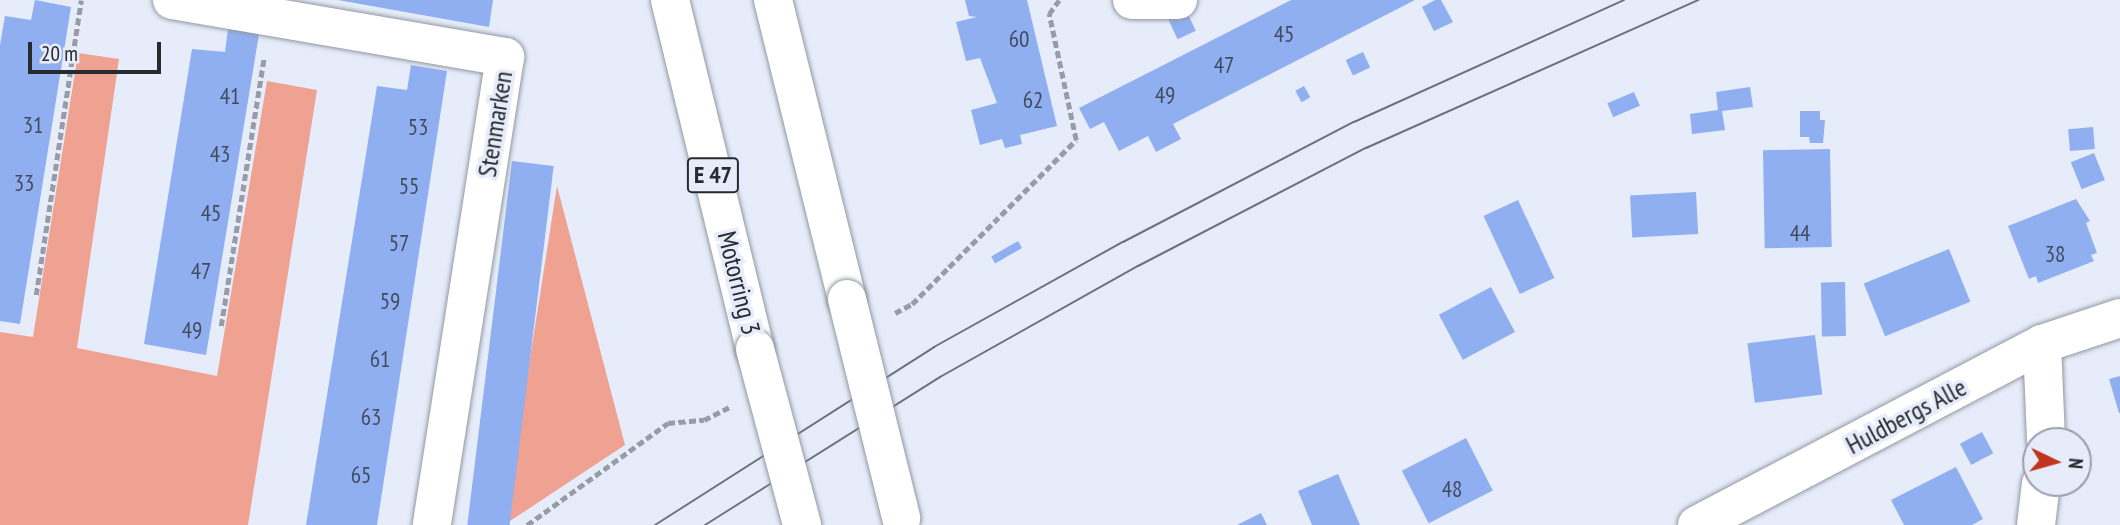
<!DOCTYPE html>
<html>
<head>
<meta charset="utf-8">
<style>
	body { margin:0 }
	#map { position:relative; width:2120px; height:525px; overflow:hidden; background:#e6ecf9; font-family:"PT Sans Narrow",sans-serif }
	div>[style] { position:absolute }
	.green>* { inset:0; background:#efa292 }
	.building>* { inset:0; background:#90aff0; transform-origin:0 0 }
	.path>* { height:4.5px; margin-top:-2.25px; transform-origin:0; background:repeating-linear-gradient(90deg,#989ca6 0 7px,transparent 0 10.5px) }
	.roads { filter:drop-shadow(0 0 2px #9298a3) drop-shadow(0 0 2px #9298a3) }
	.minor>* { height:38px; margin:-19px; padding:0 19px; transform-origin:19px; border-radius:19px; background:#fff }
	.motorway>* { height:38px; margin:-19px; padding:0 19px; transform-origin:19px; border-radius:19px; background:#fff }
	.tram>* { height:2px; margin:-1px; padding:0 1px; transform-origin:1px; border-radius:1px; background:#6d7179 }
	.bridges { filter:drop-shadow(0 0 2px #9298a3) drop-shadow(0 0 2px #9298a3) }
	.motorway-bridge>* { height:38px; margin:-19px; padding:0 19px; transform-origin:19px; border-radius:19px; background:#fff }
	span { translate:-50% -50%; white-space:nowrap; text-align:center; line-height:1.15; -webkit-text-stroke:7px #e6ecf9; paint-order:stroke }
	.number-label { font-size:23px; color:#414b5e }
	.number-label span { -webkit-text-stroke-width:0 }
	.shield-label span { padding:2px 5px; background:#e6ecf9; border:2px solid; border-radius:5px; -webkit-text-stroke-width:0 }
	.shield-label { font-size:24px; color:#272a2e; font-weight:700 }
	.street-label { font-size:26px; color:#272a2e }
	.north { position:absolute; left:2022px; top:427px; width:70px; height:70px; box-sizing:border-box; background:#e6ecf9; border:2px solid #9a9ea8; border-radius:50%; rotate:95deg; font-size:19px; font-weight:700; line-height:28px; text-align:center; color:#272a2e }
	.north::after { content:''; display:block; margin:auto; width:24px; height:32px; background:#c0351d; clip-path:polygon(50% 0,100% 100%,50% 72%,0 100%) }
	.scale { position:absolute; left:28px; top:42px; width:133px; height:32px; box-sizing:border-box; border:4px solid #272a2e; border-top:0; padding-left:9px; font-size:21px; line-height:24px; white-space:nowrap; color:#272a2e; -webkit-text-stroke:5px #e6ecf9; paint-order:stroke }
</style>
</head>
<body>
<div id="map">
	<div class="green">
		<div style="clip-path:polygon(78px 53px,119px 59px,77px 348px,217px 376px,267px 81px,317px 90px,248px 525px,0 525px,0 332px,33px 337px)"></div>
		<div style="clip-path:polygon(557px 186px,625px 445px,504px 525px)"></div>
	</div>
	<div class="building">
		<div style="clip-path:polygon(35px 0,71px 7px,20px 324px,0 321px,0 45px,5px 16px,31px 20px)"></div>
		<div style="clip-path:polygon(338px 0,493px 0,489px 27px)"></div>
		<div style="clip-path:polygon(965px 0,1027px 0,1057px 126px,1020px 135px,1022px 144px,1005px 148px,1002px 139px,980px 145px,971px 110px,997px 103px,980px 58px,966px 61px,956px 22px,977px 17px,969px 16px)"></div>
		<div style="clip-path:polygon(1291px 0,1415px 0,1173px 124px,1181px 139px,1156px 152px,1148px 136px,1119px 151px,1104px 122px,1090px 129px,1079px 108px)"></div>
		<div style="clip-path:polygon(1435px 0,1441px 0,1453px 22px,1434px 31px,1422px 7px)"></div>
		<div style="left:1186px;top:10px;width:23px;height:20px;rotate:65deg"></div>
		<div style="clip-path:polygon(228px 29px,259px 34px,206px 355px,144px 344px,192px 49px,225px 52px)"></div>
		<div style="left:1363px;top:52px;width:17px;height:19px;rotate:65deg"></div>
		<div style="clip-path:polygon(411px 65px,447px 71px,377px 525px,306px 525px,377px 86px,407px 90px)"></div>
		<div style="left:1304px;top:86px;width:13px;height:10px;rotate:61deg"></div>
		<div style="clip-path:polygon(1750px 87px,1753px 107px,1722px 111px,1725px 130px,1692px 134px,1690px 114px,1718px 110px,1716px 92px)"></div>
		<div style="left:1634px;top:92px;width:15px;height:29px;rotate:67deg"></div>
		<div style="clip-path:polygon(1800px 111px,1820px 111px,1820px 120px,1825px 120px,1823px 143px,1810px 143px,1809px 137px,1800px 137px)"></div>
		<div style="left:2093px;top:127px;width:22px;height:25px;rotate:85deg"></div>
		<div style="left:1830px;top:149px;width:98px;height:67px;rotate:89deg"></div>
		<div style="left:2094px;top:153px;width:29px;height:25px;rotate:68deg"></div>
		<div style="left:512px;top:161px;width:42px;height:369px;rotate:7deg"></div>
		<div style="left:1696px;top:192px;width:42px;height:66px;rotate:87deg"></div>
		<div style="clip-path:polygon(2076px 199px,2090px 221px,2086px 223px,2097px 253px,2091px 255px,2094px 261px,2038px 283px,2036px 276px,2029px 279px,2008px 226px)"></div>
		<div style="left:1518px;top:200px;width:86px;height:38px;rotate:65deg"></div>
		<div style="left:1018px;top:241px;width:8px;height:31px;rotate:60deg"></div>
		<div style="left:1949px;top:249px;width:57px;height:92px;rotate:68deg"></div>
		<div style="left:1845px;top:282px;width:54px;height:24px;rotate:89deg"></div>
		<div style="left:1491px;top:287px;width:51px;height:59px;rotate:62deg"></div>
		<div style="left:1815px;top:335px;width:60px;height:68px;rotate:83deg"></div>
		<div style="clip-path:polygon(2120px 376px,2120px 413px,2119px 413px,2109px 379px)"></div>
		<div style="left:1982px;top:432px;width:24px;height:25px;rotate:62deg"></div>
		<div style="left:1466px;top:438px;width:59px;height:72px;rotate:63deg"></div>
		<div style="clip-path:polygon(1956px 467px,1983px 519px,1972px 525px,1904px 525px,1891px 500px)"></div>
		<div style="clip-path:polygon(1338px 474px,1360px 525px,1312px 525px,1298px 491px)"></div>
		<div style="clip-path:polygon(1261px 513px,1267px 525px,1237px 525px)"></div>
	</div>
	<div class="path">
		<div style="left:36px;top:295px;width:298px;rotate:-81.3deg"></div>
		<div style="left:895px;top:313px;width:19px;rotate:-28deg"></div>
		<div style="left:912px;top:304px;width:232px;rotate:-45deg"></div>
		<div style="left:1076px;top:140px;width:129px;rotate:-102.1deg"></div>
		<div style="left:1049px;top:14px;width:17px;rotate:-54deg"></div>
		<div style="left:221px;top:326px;width:271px;rotate:-80.9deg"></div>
		<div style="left:527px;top:525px;width:174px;rotate:-35.9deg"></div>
		<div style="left:668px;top:423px;width:36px;rotate:-5deg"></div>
		<div style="left:704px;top:420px;width:28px;rotate:-27deg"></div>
	</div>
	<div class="roads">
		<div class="minor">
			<div style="left:172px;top:0;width:338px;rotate:9.7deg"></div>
			<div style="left:505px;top:57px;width:474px;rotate:98.9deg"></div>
			<div style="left:1132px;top:0;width:46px"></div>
			<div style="left:2042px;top:344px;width:97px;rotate:87.6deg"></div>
			<div style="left:1697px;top:525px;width:390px;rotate:-27.7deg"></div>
			<div style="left:2042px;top:344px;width:82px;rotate:-18.4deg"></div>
			<div style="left:2036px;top:525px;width:42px;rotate:-83.2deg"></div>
		</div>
		<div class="motorway">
			<div style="left:670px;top:0;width:359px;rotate:76.3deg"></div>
			<div style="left:773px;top:0;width:308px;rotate:76.1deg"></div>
		</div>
	</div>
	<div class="tram">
		<div style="left:655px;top:525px;width:331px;rotate:-32.5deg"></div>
		<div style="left:934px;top:347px;width:216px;rotate:-29.1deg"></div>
		<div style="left:1123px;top:242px;width:260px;rotate:-27.5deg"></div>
		<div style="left:1354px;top:122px;width:296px;rotate:-24.3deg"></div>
		<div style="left:705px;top:525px;width:278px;rotate:-32.2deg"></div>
		<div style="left:940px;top:377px;width:227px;rotate:-29.3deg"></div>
		<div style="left:1138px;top:266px;width:257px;rotate:-27.4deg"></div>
		<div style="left:1366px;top:148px;width:364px;rotate:-24deg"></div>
	</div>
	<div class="bridges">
		<div class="motorway-bridge">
			<div style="left:847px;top:299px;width:226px;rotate:76.1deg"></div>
			<div style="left:755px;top:349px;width:182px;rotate:75deg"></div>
		</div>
	</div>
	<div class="number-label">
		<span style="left:1284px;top:34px">45</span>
		<span style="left:1019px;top:39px">60</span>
		<span style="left:1224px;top:65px">47</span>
		<span style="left:1165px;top:95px">49</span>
		<span style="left:230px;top:96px">41</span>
		<span style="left:1033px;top:100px">62</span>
		<span style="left:33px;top:125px">31</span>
		<span style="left:418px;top:127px">53</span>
		<span style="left:220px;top:154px">43</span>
		<span style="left:24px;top:183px">33</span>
		<span style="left:409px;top:186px">55</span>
		<span style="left:211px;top:213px">45</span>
		<span style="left:1800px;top:233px">44</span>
		<span style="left:399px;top:243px">57</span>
		<span style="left:2055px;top:254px">38</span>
		<span style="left:201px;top:271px">47</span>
		<span style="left:390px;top:301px">59</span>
		<span style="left:192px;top:330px">49</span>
		<span style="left:380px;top:359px">61</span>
		<span style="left:371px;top:417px">63</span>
		<span style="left:361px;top:475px">65</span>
		<span style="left:1452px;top:489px">48</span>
	</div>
	<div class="shield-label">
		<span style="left:713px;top:175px">E 47</span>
	</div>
	<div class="street-label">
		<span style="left:495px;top:124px;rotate:-81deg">Stenmarken</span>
		<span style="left:739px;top:283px;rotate:76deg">Motorring 3</span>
		<span style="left:1906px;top:416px;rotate:-28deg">Huldbergs Alle</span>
	</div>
	<div class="north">N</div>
	<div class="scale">20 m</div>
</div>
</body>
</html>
